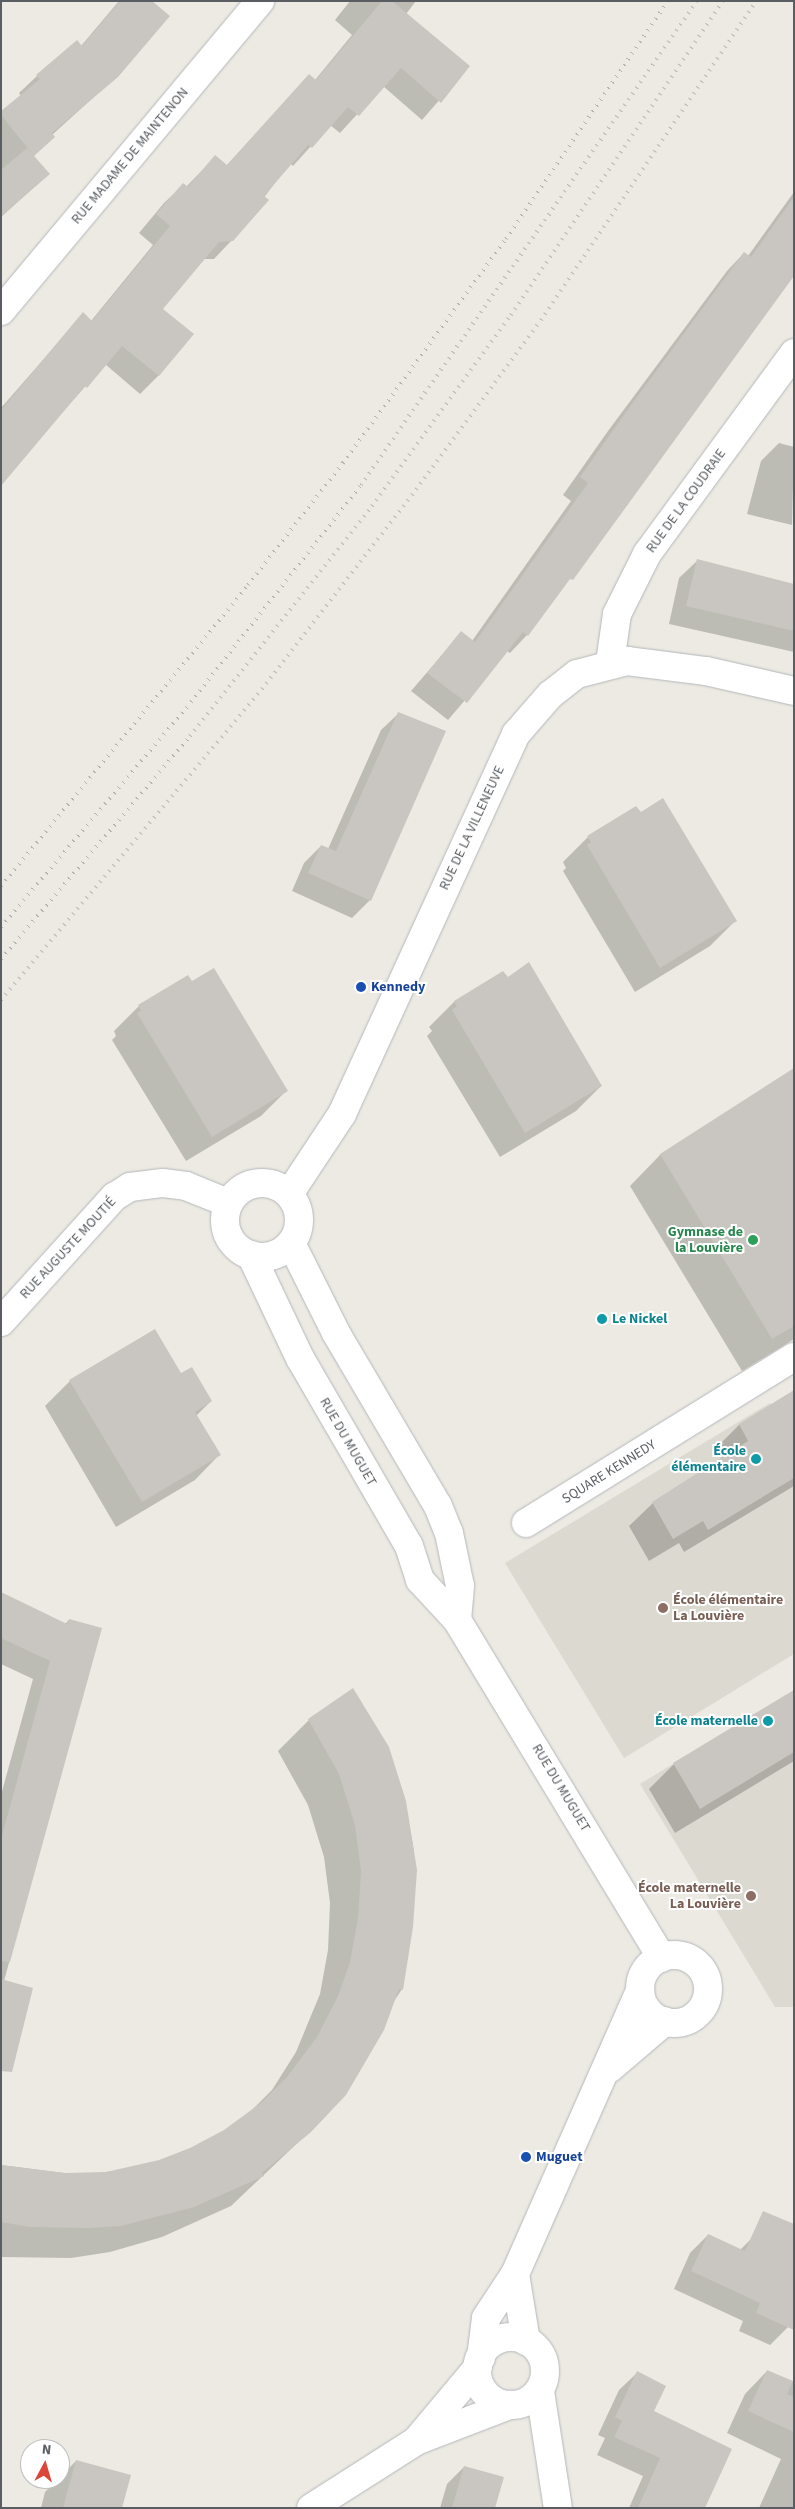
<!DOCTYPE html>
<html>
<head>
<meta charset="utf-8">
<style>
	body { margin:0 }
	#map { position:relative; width:795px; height:2509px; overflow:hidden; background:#eceae2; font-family:"Source Sans 3",sans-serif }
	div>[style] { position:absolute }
	.education>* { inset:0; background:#dcd9d0 }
	.shadow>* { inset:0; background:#0003 }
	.building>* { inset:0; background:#c9c6c1 }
	.roads { filter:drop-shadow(0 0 1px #b4b7bb) drop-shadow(0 0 1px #b4b7bb) }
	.street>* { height:28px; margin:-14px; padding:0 14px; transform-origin:14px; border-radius:14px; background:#fff }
	.street>.ring { margin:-14px; padding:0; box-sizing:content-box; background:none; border:28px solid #fff; border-radius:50% }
	.rail>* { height:4px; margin-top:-2px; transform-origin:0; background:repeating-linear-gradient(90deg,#b2b3b3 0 1px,transparent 0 7px) }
	.dots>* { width:14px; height:14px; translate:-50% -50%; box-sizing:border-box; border:2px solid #fff; border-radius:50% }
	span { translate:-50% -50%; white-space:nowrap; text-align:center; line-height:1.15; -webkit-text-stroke:4px #fff; paint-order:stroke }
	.street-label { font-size:14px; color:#5a5e62 }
	.transit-label { font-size:14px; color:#164399; font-weight:700 }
	.left { translate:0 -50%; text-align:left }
	.leisure-label { font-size:14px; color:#27864d; font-weight:700 }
	.right { translate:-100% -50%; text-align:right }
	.culture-label { font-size:14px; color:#0d838f; font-weight:700 }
	.education-label { font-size:14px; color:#785e54; font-weight:700 }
	.frame { position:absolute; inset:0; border:2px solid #5a5e62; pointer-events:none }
	.north { position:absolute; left:20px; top:2439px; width:50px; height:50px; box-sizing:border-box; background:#fff; border:1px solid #bdbfc0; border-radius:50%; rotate:6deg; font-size:14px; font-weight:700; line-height:20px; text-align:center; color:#5a5e62 }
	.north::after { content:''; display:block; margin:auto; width:18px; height:22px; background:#db4639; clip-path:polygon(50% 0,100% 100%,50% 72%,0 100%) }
</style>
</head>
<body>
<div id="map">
	<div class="education">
		<div style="clip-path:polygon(770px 1403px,781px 1419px,794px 1411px,794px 1654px,624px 1758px,505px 1563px)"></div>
		<div style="clip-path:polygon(794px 1690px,794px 2007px,775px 2007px,640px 1784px)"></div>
	</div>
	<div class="shadow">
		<div style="clip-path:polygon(119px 1px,150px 1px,117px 76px,52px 135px,33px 157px,49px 174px,1px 217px,1px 113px,21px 96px,19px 93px,37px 76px,81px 46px)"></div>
		<div style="clip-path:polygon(350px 1px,416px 1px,406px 14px,468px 67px,422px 120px,383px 86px,340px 133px,330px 125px,293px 166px,290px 163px,232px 240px,214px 259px,203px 259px,162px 309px,192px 334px,158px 376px,140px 394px,105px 364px,1px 482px,1px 408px,83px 314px,91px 321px,153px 245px,139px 233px,164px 203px,183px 185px,186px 187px,215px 157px,226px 166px,309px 76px,315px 80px,352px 35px,335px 20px)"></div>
		<div style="clip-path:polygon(794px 192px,794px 272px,527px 635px,510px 653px,507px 651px,448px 720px,411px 691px,461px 633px,472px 641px,571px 501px,563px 495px,608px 431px,727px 271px,744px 253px,748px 256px)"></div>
		<div style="clip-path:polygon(779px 443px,794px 447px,792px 525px,747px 514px,761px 461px)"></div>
		<div style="clip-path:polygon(697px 561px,794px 585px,794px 652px,669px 624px,679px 578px)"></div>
		<div style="clip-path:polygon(399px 713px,445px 732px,370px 900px,352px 918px,292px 891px,304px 863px,321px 846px,328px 849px,381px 730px)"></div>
		<div style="clip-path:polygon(588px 837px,735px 921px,710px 946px,635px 992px,563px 871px,566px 868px,563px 862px)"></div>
		<div style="clip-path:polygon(503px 973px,601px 1086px,576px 1111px,500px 1157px,427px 1036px,432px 1031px,429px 1027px,454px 1002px)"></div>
		<div style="clip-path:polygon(139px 1006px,286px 1091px,261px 1116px,186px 1161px,112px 1040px,116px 1036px,114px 1031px)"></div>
		<div style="clip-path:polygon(794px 1070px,794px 1339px,742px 1371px,630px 1186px,660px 1155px)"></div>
		<div style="clip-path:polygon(180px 1374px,211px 1401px,196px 1416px,220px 1454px,195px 1480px,116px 1527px,45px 1406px,70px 1381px)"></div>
		<div style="clip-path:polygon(791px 1393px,794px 1398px,794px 1486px,684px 1552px,679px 1543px,649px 1561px,629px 1526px,653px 1503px,722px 1459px,716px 1448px,739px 1425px)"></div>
		<div style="clip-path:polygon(1px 1594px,65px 1624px,69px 1620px,100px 1629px,4px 1981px,1px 2045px,1px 1795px,33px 1679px,1px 1664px)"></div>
		<div style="clip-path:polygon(794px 1691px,794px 1761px,675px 1833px,649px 1789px,674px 1764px)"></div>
		<div style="clip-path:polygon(309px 1720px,405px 1802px,414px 1851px,412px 1927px,402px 1989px,310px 2131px,231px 2206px,162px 2237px,110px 2252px,71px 2258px,1px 2257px,1px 2165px,79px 2175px,131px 2169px,160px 2161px,208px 2141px,245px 2117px,272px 2090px,296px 2052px,320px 1994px,328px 1950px,330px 1903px,324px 1857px,308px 1805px,278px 1751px)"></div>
		<div style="clip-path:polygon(708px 2235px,740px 2250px,752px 2238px,788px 2327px,770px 2345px,739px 2331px,743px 2321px,674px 2289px,690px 2253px)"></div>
		<div style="clip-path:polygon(767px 2371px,794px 2382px,794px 2508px,759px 2508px,781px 2459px,727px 2433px,745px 2394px)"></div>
		<div style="clip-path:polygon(637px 2373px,653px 2412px,704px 2508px,629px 2508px,643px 2476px,597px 2455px,605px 2438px,598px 2435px,619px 2390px)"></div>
		<div style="clip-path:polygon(76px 2461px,121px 2508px,41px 2508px,45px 2492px)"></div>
		<div style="clip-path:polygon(464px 2467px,494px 2508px,440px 2508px,447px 2484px)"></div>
	</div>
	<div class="building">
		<div style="clip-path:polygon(120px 1px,152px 1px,170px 16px,118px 77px,52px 133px,55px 137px,34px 156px,1px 115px,1px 111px,40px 79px,36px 75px,77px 40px,82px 46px)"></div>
		<div style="clip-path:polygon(382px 1px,392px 1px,470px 66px,441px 103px,401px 68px,359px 116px,348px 107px,312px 148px,308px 145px,264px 196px,269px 200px,233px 241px,219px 242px,163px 309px,194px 334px,159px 376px,122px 346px,87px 388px,85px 386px,1px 486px,1px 410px,83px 312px,92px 321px,170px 226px,156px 214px,183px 183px,188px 187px,215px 155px,227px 165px,309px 74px,316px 80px)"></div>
		<div style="clip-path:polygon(27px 148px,50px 174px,1px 216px,1px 170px)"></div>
		<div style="clip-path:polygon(794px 197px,794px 276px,573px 580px,570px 579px,528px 636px,523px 632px,467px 703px,427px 673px,461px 631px,475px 642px,588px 483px,580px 477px,626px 412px,744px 252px,751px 257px)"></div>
		<div style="clip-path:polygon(697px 559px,794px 584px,794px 631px,686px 606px)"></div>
		<div style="clip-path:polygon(398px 712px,446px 731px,371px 901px,308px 873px,321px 845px,336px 851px)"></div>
		<div style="clip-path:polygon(663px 798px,737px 921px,660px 968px,587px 845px,591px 842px,587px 836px,636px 806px,641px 812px)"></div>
		<div style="clip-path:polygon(529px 962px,602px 1086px,525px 1133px,452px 1010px,457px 1006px,454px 1001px,503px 971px,508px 977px)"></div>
		<div style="clip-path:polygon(214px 968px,288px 1091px,212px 1137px,137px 1013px,141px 1011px,138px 1005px,188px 975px,192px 981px)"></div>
		<div style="clip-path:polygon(794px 1068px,794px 1326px,772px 1339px,660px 1154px)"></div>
		<div style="clip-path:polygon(155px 1329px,181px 1373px,192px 1367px,212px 1401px,195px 1412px,221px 1455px,142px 1502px,69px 1380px)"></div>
		<div style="clip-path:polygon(794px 1390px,794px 1478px,708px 1530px,703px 1521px,673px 1539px,652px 1502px,748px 1441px,739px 1424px)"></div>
		<div style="clip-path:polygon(1px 1592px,67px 1624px,69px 1619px,102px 1628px,10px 1962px,1px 1961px,1px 1839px,50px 1661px,1px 1638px)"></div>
		<div style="clip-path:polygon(353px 1688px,389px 1747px,406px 1801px,417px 1870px,413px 1927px,403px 1990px,399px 1989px,384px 2030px,346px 2095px,311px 2132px,262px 2173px,264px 2176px,194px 2207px,121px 2226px,89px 2228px,29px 2227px,1px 2222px,1px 2165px,65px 2173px,106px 2172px,159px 2160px,190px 2148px,224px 2130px,262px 2102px,287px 2077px,317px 2037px,338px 1996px,350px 1962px,358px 1918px,361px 1871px,355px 1825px,339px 1774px,308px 1719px)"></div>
		<div style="clip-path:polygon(794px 1690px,794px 1752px,700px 1809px,673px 1763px)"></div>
		<div style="clip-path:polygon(1px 1979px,33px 1988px,12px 2072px,1px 2071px)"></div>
		<div style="clip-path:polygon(763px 2211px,794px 2224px,794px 2330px,756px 2313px,760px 2303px,691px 2271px,708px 2234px,745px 2251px)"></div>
		<div style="clip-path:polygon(767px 2370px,793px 2381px,787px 2394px,794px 2397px,794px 2432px,748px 2411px)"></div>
		<div style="clip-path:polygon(637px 2371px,666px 2386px,654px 2411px,732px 2449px,705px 2508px,638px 2508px,660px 2458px,614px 2437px,622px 2421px,615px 2417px)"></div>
		<div style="clip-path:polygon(76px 2460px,131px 2475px,122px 2508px,63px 2508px)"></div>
		<div style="clip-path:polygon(464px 2466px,504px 2477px,495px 2508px,452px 2508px)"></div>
	</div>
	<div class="roads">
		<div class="street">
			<div style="left:1px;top:311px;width:404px;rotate:-50.1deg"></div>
			<div style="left:610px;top:663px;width:49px;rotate:-81.9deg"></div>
			<div style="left:617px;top:614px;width:67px;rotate:-63.4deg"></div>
			<div style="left:647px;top:554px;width:249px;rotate:-53.8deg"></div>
			<div class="ring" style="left:225px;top:1183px;width:46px;height:46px"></div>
			<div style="left:289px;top:1194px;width:96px;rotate:-56.5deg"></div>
			<div style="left:342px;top:1114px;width:418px;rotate:-65.4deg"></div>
			<div style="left:516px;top:734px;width:52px;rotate:-48.9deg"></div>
			<div style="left:550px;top:695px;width:34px;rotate:-38deg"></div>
			<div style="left:577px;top:674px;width:52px;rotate:-14.6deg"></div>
			<div style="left:627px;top:661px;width:80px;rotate:7.2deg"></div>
			<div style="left:706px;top:671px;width:90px;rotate:12.8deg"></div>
			<div style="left:291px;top:1243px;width:101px;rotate:63.4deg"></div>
			<div style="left:336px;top:1333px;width:201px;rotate:59.5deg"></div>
			<div style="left:438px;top:1506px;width:29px;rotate:68deg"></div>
			<div style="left:449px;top:1533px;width:54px;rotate:78.3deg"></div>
			<div style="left:460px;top:1586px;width:34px;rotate:95deg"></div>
			<div style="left:251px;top:1255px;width:114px;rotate:64.6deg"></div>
			<div style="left:300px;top:1358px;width:217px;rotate:59.9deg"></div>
			<div style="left:409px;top:1546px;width:36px;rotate:72deg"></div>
			<div style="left:420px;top:1580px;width:54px;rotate:47.2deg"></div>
			<div style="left:457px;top:1620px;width:395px;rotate:58.8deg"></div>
			<div style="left:1px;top:1322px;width:169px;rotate:-47.9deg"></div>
			<div style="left:114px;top:1197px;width:19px;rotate:-32deg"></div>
			<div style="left:130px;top:1187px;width:33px;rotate:-7deg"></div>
			<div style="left:163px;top:1183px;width:23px;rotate:7deg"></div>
			<div style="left:186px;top:1186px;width:45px;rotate:22deg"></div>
			<div style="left:526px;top:1523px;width:315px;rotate:-31.8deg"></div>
			<div class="ring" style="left:640px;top:1955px;width:40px;height:40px"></div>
			<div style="left:610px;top:2068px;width:72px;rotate:-40.5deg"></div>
			<div style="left:515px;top:2274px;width:68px;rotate:80.7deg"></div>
			<div class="ring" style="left:477px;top:2337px;width:40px;height:40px"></div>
			<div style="left:481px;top:2358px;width:40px;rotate:-82.9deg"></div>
			<div style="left:486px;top:2318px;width:53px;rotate:-56.6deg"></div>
			<div style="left:515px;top:2274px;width:310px;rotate:-66.2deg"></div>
			<div style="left:540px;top:2391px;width:118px;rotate:81.3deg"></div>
			<div style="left:417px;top:2440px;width:95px;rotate:-50.1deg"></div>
			<div style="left:311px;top:2508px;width:125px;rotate:-32.5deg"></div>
			<div style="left:416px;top:2441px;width:101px;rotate:-21deg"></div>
		</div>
	</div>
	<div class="rail">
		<div style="left:1px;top:886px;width:389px;rotate:-50.6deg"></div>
		<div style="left:248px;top:585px;width:155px;rotate:-52.1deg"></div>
		<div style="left:343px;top:463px;width:277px;rotate:-54deg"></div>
		<div style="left:506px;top:239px;width:288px;rotate:-55.8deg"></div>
		<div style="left:1px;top:927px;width:294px;rotate:-49.8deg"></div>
		<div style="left:191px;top:702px;width:276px;rotate:-51.9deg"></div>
		<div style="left:361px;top:485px;width:589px;rotate:-55.23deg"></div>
		<div style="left:1px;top:959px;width:292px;rotate:-49.7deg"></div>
		<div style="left:190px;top:736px;width:293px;rotate:-51.6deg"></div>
		<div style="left:372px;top:506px;width:236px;rotate:-54deg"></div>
		<div style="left:511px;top:315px;width:379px;rotate:-56deg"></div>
		<div style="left:1px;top:1000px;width:406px;rotate:-50deg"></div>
		<div style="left:262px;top:689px;width:245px;rotate:-52.3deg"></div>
		<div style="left:412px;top:495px;width:217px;rotate:-53.6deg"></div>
		<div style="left:541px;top:320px;width:385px;rotate:-56deg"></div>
	</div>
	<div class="dots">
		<div style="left:361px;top:987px;background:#1a4fb4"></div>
		<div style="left:753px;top:1240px;background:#2e9e5b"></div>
		<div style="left:602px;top:1319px;background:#0f9aa8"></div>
		<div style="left:756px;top:1459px;background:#0f9aa8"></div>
		<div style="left:663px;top:1608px;background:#8d6e63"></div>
		<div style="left:768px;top:1721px;background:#0f9aa8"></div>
		<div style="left:751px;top:1896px;background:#8d6e63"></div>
		<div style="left:526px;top:2157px;background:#1a4fb4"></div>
	</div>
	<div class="street-label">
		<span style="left:130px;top:156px;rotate:-50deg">RUE MADAME DE MAINTENON</span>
		<span style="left:686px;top:501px;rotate:-54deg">RUE DE LA COUDRAIE</span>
		<span style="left:472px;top:828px;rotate:-65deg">RUE DE LA VILLENEUVE</span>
		<span style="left:68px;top:1248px;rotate:-47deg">RUE AUGUSTE MOUTIÉ</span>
		<span style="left:348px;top:1442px;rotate:60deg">RUE DU MUGUET</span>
		<span style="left:609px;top:1472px;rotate:-32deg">SQUARE KENNEDY</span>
		<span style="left:561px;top:1788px;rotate:59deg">RUE DU MUGUET</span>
	</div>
	<div class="transit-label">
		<span class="left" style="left:371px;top:987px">Kennedy</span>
		<span class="left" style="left:536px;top:2157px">Muguet</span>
	</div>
	<div class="leisure-label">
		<span class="right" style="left:743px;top:1240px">Gymnase de<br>la Louvière</span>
	</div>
	<div class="culture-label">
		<span class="left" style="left:612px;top:1319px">Le Nickel</span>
		<span class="right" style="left:746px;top:1459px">École<br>élémentaire</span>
		<span class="right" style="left:758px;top:1721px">École maternelle</span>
	</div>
	<div class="education-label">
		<span class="left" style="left:673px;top:1608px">École élémentaire<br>La Louvière</span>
		<span class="right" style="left:741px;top:1896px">École maternelle<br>La Louvière</span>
	</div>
	<div class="frame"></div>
	<div class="north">N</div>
</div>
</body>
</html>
